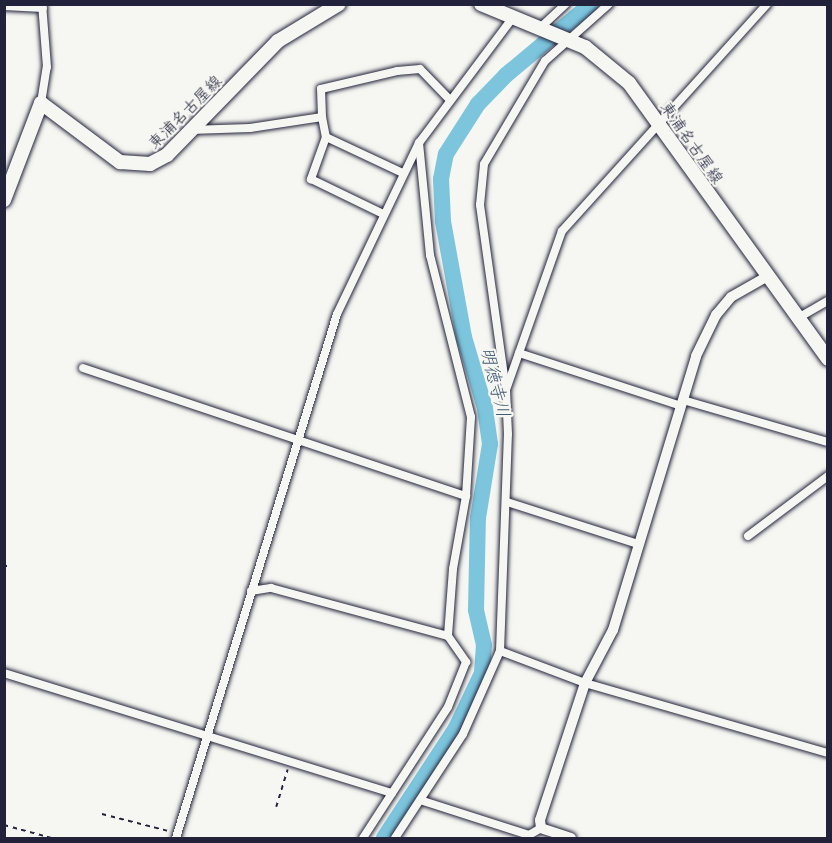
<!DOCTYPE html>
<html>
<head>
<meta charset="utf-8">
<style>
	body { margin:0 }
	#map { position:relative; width:832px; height:843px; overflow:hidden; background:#f6f6f2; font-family:"Playpen Sans","Klee One",sans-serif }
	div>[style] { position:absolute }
	.river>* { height:16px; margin:-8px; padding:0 8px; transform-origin:8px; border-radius:8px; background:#7cc5dc }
	.path>* { height:1.5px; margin-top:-0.75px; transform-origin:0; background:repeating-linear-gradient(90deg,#22223b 0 4.5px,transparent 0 9px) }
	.roads { filter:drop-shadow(0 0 2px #22223b) drop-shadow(0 0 2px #22223b) }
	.minor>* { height:8px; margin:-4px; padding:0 4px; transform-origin:4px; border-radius:4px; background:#f6f6f2 }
	.tertiary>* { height:10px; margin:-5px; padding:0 5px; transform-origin:5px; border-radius:5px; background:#f6f6f2 }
	.primary>* { height:14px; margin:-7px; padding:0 7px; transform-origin:7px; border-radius:7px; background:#f6f6f2 }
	span { translate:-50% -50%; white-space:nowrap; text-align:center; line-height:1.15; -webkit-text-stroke:4.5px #f6f6f2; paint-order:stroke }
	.street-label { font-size:16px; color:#22223b }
	.water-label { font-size:18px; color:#425b73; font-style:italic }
	.frame { position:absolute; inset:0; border:6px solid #22223b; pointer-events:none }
</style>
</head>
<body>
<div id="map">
	<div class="river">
		<div style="left:384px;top:838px;width:131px;rotate:-56.8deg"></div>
		<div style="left:456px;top:728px;width:61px;rotate:-64.7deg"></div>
		<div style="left:482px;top:673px;width:28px;rotate:-86deg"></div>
		<div style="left:484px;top:645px;width:36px;rotate:-103deg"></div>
		<div style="left:476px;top:610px;width:92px;rotate:-88.8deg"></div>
		<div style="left:478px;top:518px;width:75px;rotate:-80.8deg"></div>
		<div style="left:490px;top:444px;width:36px;rotate:-98deg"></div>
		<div style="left:485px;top:408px;width:74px;rotate:-106.5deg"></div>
		<div style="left:464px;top:337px;width:118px;rotate:-100.3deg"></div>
		<div style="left:443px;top:221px;width:42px;rotate:-92.7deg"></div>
		<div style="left:441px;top:179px;width:25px;rotate:-79deg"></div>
		<div style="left:446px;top:154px;width:59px;rotate:-57.4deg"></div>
		<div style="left:478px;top:104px;width:40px;rotate:-46deg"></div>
		<div style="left:506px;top:75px;width:111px;rotate:-39.9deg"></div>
	</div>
	<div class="path">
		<div style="left:4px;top:566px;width:3px"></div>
		<div style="left:276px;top:807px;width:39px;rotate:-73deg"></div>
		<div style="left:102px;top:814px;width:68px;rotate:14.4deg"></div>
		<div style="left:4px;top:825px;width:50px;rotate:15.2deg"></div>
	</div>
	<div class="roads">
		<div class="minor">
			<div style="left:4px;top:6px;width:39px;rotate:3deg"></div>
			<div style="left:541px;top:27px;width:34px;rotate:-43deg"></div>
			<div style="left:41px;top:103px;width:36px;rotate:-81deg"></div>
			<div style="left:47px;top:67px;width:63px;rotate:-94.5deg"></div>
			<div style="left:322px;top:117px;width:20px;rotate:79deg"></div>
			<div style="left:326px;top:137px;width:45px;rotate:109.7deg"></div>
			<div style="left:311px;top:179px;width:80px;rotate:25.9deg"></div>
			<div style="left:190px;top:130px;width:60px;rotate:-1.9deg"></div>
			<div style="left:250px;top:128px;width:73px;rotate:-8.7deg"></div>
			<div style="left:322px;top:117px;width:28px;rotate:-92deg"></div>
			<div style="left:321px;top:89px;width:78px;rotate:-13.3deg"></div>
			<div style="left:397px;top:71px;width:23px;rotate:-5deg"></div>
			<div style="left:420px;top:69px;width:43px;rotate:45.9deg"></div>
			<div style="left:326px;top:137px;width:85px;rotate:25.1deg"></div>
			<div style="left:419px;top:143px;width:113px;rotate:84.4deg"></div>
			<div style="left:430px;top:255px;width:167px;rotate:75.8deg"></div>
			<div style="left:471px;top:417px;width:79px;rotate:93.6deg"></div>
			<div style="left:466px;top:496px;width:74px;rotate:100.1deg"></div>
			<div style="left:453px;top:569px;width:67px;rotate:94.3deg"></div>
			<div style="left:798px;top:318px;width:34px;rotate:-30deg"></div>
			<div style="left:519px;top:353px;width:170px;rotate:18.1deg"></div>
			<div style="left:83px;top:368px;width:404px;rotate:18.5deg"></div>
			<div style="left:507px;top:387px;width:165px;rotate:-70.6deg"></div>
			<div style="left:562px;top:231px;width:306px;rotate:-47.9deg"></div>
			<div style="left:683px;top:400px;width:151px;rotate:16.2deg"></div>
			<div style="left:507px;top:502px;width:138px;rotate:17.8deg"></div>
			<div style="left:748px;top:536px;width:100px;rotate:-36.9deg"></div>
			<div style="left:251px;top:591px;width:20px;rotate:-9deg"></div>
			<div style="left:271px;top:588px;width:183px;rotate:15.2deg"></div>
			<div style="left:448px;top:636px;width:32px;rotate:55deg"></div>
			<div style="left:466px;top:662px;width:48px;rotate:111.8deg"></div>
			<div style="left:448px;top:707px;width:156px;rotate:123deg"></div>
			<div style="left:500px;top:651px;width:91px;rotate:20.6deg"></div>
			<div style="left:585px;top:683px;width:253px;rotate:16.1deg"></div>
			<div style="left:4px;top:673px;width:406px;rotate:17.2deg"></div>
			<div style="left:420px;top:800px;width:114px;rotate:17.8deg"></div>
			<div style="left:529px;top:835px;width:14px;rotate:-30deg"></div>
			<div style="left:176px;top:838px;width:548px;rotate:-72.92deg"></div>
			<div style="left:337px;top:314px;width:190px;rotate:-64.4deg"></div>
			<div style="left:419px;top:143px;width:159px;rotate:-53.2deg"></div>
			<div style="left:395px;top:838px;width:124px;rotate:-56.8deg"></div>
			<div style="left:463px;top:734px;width:91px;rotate:-66deg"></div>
			<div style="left:500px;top:651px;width:217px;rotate:-87.9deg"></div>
			<div style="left:508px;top:434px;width:44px;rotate:-92.6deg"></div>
			<div style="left:506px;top:390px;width:187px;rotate:-98deg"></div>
			<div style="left:480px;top:205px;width:41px;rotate:-84.4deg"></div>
			<div style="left:484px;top:164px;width:120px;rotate:-59.4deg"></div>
			<div style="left:545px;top:61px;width:86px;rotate:-41.7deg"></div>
		</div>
		<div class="tertiary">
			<div style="left:571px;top:838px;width:32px;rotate:-162deg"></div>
			<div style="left:541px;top:828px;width:8px;rotate:-97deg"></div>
			<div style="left:540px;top:820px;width:144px;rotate:-71.8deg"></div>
			<div style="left:585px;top:683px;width:60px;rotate:-62.2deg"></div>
			<div style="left:613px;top:630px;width:286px;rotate:-73.1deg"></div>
			<div style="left:696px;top:356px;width:46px;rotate:-64deg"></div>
			<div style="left:716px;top:315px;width:23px;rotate:-50deg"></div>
			<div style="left:731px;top:297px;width:43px;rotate:-29.6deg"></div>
		</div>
		<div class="primary">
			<div style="left:481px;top:4px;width:113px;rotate:22.5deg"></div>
			<div style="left:585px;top:47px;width:57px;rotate:39.3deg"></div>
			<div style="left:629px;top:83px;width:340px;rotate:54.2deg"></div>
			<div style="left:4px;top:200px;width:104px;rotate:-69.1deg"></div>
			<div style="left:41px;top:103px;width:99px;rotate:36.8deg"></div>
			<div style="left:120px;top:162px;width:30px;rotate:4deg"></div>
			<div style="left:150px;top:164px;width:19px;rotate:-28deg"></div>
			<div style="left:167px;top:155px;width:159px;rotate:-45.8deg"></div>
			<div style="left:278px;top:41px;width:71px;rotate:-31.2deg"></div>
		</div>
	</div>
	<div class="street-label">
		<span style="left:184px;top:111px;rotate:-45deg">東浦名古屋線</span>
		<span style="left:693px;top:142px;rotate:55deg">東浦名古屋線</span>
	</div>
	<div class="water-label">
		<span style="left:496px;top:382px;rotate:76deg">明徳寺川</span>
	</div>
	<div class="frame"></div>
</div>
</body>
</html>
